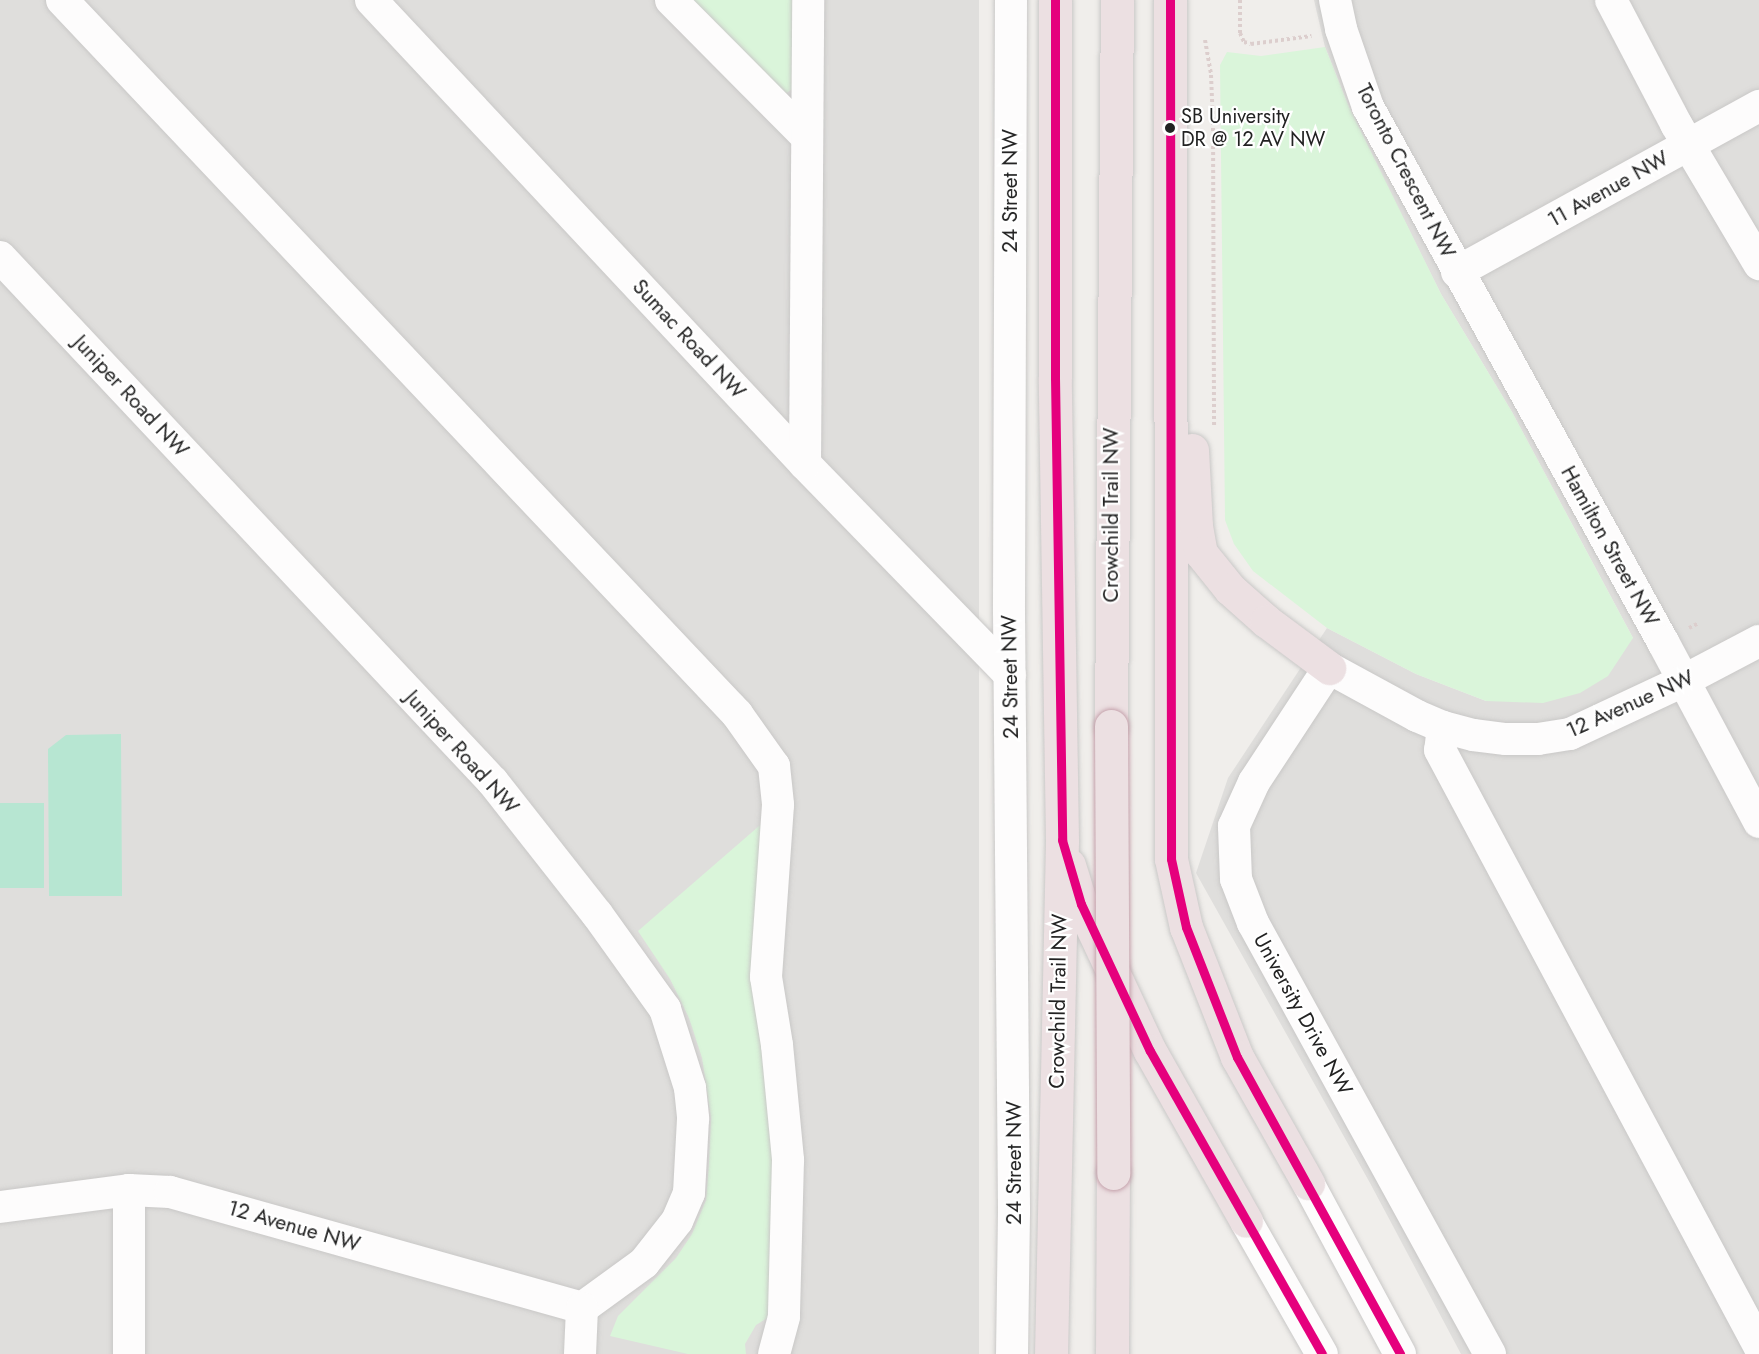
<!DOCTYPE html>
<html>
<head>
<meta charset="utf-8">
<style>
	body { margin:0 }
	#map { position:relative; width:1759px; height:1354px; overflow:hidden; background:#f0eeeb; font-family:Jost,sans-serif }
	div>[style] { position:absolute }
	.residential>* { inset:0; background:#dfdedc; transform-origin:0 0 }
	.park>* { inset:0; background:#daf5da }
	.pitch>* { inset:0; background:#b7e6d2; transform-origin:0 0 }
	.path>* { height:4px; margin-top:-2px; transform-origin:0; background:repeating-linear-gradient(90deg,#dccecd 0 3px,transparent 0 6px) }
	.roads { filter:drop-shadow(0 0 2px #c9c8c7) drop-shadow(0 0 2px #c9c8c7) }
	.minor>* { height:32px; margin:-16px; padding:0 16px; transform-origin:16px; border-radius:16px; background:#fdfcfc }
	.highway>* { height:33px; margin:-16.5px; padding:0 16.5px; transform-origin:16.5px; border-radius:16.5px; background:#ece0e2 }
	.bridges { filter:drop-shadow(0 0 2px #c5a2ac) drop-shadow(0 0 2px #c5a2ac) }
	.highway-bridge>* { height:33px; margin:-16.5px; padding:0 16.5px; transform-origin:16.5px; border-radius:16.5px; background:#ece0e2 }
	.bus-1>* { height:9px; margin:-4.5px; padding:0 4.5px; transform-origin:4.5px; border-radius:4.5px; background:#e5007d }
	.dots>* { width:16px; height:16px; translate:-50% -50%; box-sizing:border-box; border:3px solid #fff; border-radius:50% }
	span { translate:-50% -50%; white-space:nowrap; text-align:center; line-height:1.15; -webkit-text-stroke:4.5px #fff; paint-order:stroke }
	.bus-label { font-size:20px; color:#222 }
	.left { translate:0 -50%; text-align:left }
	.street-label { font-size:21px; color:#222 }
</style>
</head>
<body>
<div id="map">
	<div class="residential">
		<div style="left:0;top:0;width:979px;height:1354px"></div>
		<div style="clip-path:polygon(1314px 0,1759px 0,1759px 1354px,1461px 1354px,1370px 1183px,1196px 873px,1228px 778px,1327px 628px,1416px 674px,1486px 701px,1633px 638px,1512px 412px,1441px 294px,1375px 162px,1349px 107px,1325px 47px)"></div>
	</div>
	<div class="park">
		<div style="clip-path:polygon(686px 0,799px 0,794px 88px,782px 96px)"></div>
		<div style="clip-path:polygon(1325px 47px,1349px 107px,1441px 294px,1512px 412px,1633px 638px,1608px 676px,1580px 693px,1543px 703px,1486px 701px,1416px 674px,1327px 628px,1253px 571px,1234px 544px,1225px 520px,1220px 65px,1227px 52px,1261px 56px)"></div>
		<div style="clip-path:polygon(765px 821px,778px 1160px,769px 1317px,756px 1325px,745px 1344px,746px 1354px,688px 1354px,610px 1336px,618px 1316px,676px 1258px,692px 1234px,706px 1200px,709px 1163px,711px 1118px,702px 1058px,689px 1018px,670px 979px,638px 931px)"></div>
	</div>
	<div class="pitch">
		<div style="clip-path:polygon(66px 735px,121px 734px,122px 896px,49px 896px,48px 749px)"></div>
		<div style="left:0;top:803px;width:44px;height:85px"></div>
	</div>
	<div class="path">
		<div style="left:1240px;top:0;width:33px;rotate:90deg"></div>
		<div style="left:1240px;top:33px;width:10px;rotate:66deg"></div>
		<div style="left:1244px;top:42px;width:7px;rotate:16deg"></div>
		<div style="left:1251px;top:44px;width:61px;rotate:-7.6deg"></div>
		<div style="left:1205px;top:40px;width:36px;rotate:80deg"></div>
		<div style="left:1211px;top:75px;width:47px;rotate:87.6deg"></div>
		<div style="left:1213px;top:122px;width:306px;rotate:89.8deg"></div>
		<div style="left:1689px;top:628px;width:11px;rotate:-27deg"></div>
	</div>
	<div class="roads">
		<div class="minor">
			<div style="left:62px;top:0;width:983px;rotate:46.61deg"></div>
			<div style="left:737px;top:714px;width:64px;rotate:54.6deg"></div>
			<div style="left:774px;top:766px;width:39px;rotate:84deg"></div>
			<div style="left:778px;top:805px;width:172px;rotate:94deg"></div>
			<div style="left:766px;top:977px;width:69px;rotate:80.8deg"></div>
			<div style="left:777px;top:1045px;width:116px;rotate:84.5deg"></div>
			<div style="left:788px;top:1160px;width:157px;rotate:91.5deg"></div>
			<div style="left:784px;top:1317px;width:38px;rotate:105deg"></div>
			<div style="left:371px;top:0;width:635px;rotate:46.91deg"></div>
			<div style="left:805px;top:464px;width:294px;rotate:45.8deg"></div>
			<div style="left:671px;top:0;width:193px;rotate:45.2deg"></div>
			<div style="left:1011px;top:0;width:612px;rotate:90.19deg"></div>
			<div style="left:1009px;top:612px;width:600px;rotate:89.52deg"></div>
			<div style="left:1014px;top:1212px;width:142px;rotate:90.8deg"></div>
			<div style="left:1335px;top:0;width:30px;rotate:78deg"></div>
			<div style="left:1341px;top:29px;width:83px;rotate:70.9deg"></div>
			<div style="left:1368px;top:107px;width:611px;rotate:61.13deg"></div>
			<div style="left:1663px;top:642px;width:204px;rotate:61.9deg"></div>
			<div style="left:1611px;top:0;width:140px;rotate:62.3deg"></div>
			<div style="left:1676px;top:124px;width:163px;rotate:59.3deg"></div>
			<div style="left:0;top:257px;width:720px;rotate:46.8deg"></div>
			<div style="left:493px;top:782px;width:168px;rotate:51.8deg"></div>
			<div style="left:597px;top:914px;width:117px;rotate:54.4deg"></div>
			<div style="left:665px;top:1009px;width:83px;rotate:72.4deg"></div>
			<div style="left:690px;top:1088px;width:31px;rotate:84deg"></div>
			<div style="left:693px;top:1119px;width:74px;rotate:93.1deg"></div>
			<div style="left:689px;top:1193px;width:30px;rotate:113deg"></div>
			<div style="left:677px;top:1221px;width:53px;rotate:128.2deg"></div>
			<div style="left:644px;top:1263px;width:77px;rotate:144deg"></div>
			<div style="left:1457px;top:272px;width:345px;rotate:-28.8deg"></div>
			<div style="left:805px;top:464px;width:464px;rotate:-89.6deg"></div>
			<div style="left:1443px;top:727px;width:23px;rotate:97deg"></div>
			<div style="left:1440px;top:750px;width:676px;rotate:61.84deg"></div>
			<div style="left:1308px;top:1183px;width:194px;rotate:61.7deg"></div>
			<div style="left:129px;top:1190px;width:164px;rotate:90deg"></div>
			<div style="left:0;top:1207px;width:130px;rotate:-7.5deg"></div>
			<div style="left:129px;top:1190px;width:41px;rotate:2.8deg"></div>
			<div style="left:170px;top:1192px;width:428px;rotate:15.7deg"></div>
			<div style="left:1246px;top:1221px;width:153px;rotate:60.3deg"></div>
			<div style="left:580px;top:1354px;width:46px;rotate:-87.5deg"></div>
			<div style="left:1490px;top:1354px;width:492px;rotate:-118.8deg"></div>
			<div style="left:1253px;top:923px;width:47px;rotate:-111.1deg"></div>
			<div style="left:1236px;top:879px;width:53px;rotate:-92.2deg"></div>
			<div style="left:1234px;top:826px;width:48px;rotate:-65.6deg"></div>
			<div style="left:1254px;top:782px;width:136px;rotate:-56.7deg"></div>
			<div style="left:1329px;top:668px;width:100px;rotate:28.6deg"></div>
			<div style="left:1417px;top:716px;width:28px;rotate:23deg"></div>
			<div style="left:1443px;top:727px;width:31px;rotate:15deg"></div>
			<div style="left:1473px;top:735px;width:33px;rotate:7deg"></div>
			<div style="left:1506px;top:739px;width:32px"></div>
			<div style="left:1538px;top:739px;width:32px;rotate:-9deg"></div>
			<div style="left:1570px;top:734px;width:125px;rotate:-25.1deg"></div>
			<div style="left:1683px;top:681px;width:86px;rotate:-27.8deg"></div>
		</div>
		<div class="highway">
			<div style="left:1170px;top:0;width:859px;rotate:89.93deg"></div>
			<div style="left:1171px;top:859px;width:70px;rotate:77.6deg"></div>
			<div style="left:1186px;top:927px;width:140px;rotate:68.6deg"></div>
			<div style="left:1237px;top:1057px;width:145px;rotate:60.6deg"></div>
			<div style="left:1192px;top:450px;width:76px;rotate:87deg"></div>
			<div style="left:1196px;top:526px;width:27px;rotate:80deg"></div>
			<div style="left:1201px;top:553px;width:46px;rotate:51.1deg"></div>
			<div style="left:1230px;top:589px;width:48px;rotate:41.6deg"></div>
			<div style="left:1266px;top:621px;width:79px;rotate:36.7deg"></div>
			<div style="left:1111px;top:726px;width:726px;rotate:-89.53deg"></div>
			<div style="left:1069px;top:865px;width:41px;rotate:72.9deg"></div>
			<div style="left:1081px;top:904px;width:162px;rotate:64.9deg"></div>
			<div style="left:1150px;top:1051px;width:195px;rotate:60.5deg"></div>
			<div style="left:1051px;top:1354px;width:514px;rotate:-88.77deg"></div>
			<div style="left:1062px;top:840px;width:462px;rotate:-90.9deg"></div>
			<div style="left:1055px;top:378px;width:378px;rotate:-90deg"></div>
			<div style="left:1112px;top:1354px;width:181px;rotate:-89.7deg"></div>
		</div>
	</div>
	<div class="bridges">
		<div class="highway-bridge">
			<div style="left:1111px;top:726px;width:447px;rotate:89.7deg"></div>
		</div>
	</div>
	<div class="bus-1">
		<div style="left:1055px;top:0;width:378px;rotate:90deg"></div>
		<div style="left:1055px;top:378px;width:462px;rotate:89.1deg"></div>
		<div style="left:1062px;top:840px;width:67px;rotate:73.5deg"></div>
		<div style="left:1081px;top:904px;width:162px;rotate:64.9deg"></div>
		<div style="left:1150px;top:1051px;width:348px;rotate:60.4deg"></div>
		<div style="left:1170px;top:0;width:859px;rotate:89.93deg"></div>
		<div style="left:1171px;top:859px;width:70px;rotate:77.6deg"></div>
		<div style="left:1186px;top:927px;width:140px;rotate:68.6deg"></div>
		<div style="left:1237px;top:1057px;width:339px;rotate:61.2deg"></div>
	</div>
	<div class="dots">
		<div style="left:1170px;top:128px;background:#222"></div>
	</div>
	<div class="bus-label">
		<span class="left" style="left:1181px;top:128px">SB University<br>DR @ 12 AV NW</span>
	</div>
	<div class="street-label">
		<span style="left:1406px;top:171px;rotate:63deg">Toronto Crescent NW</span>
		<span style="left:1608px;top:189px;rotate:-29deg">11 Avenue NW</span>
		<span style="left:1010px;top:191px;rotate:-90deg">24 Street NW</span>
		<span style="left:689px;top:339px;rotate:47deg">Sumac Road NW</span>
		<span style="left:131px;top:396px;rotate:47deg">Juniper Road NW</span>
		<span style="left:1111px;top:515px;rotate:-90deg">Crowchild Trail NW</span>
		<span style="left:1610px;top:546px;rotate:61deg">Hamilton Street NW</span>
		<span style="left:1010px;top:677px;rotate:-91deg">24 Street NW</span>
		<span style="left:1630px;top:704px;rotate:-24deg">12 Avenue NW</span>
		<span style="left:462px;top:752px;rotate:48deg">Juniper Road NW</span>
		<span style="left:1058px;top:1001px;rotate:-89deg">Crowchild Trail NW</span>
		<span style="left:1303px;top:1014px;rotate:61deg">University Drive NW</span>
		<span style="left:1014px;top:1163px;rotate:-90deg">24 Street NW</span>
		<span style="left:294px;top:1226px;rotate:16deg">12 Avenue NW</span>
	</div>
</div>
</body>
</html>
